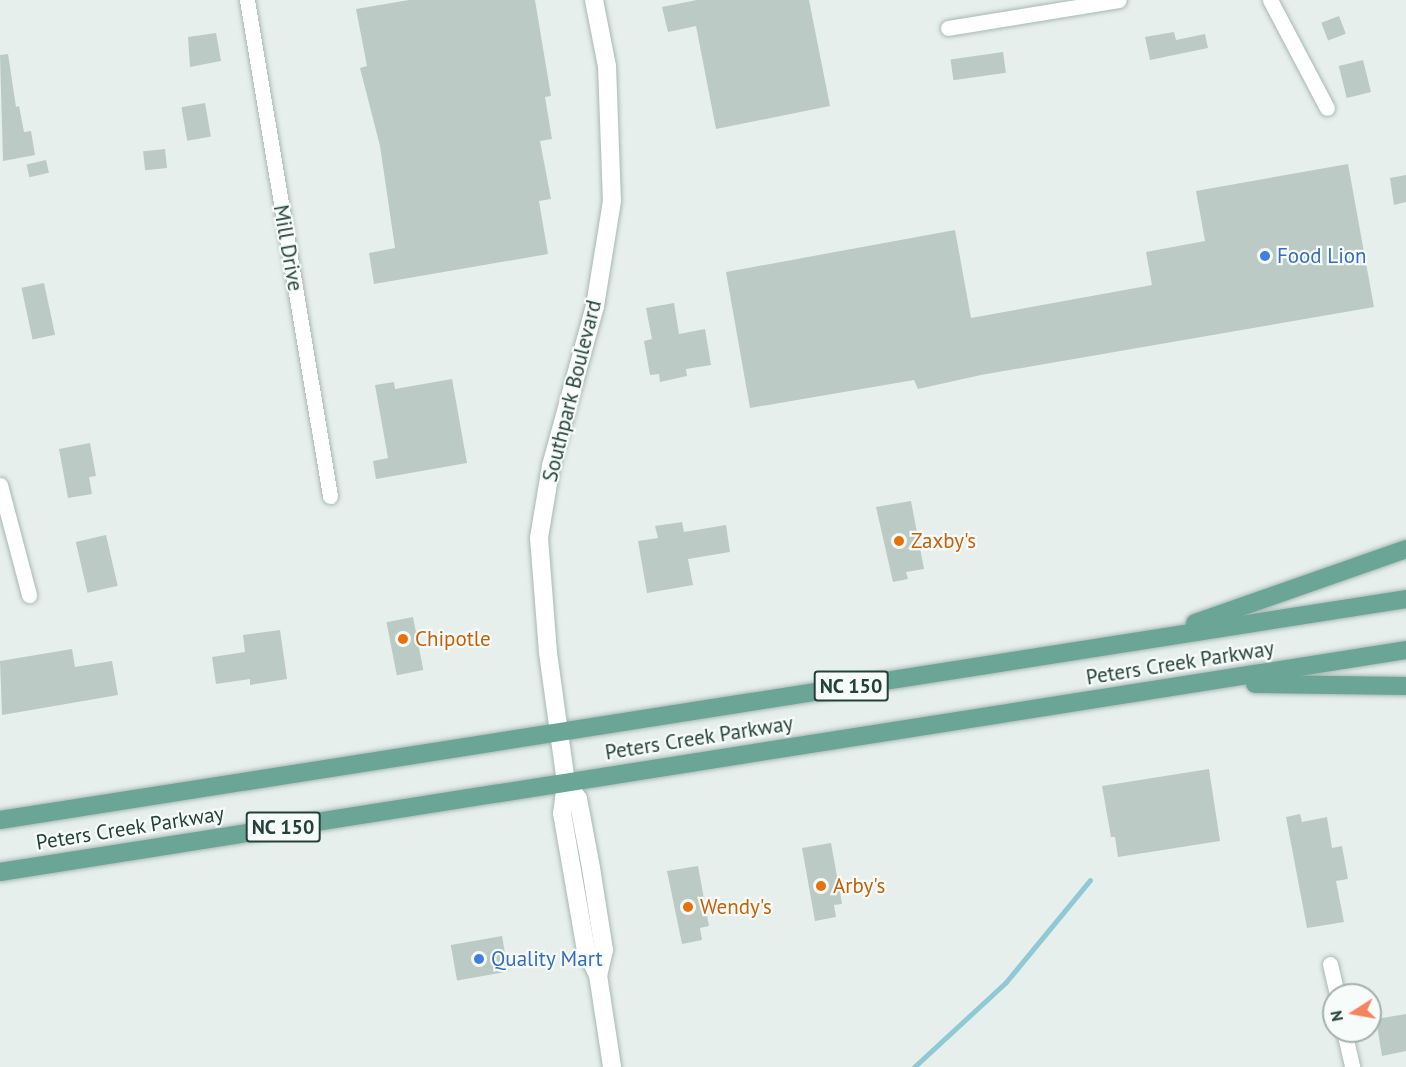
<!DOCTYPE html>
<html>
<head>
<meta charset="utf-8">
<style>
	body { margin:0 }
	#map { position:relative; width:1406px; height:1067px; overflow:hidden; background:#e6efeb; font-family:"PT Sans",sans-serif }
	div>[style] { position:absolute }
	.stream>* { height:5px; margin:-2.5px; padding:0 2.5px; transform-origin:2.5px; border-radius:2.5px; background:#8ec9d4 }
	.building>* { inset:0; background:#bbcac4; transform-origin:0 0 }
	.roads { filter:drop-shadow(0 0 2px #a8b8b2) drop-shadow(0 0 2px #a8b8b2) }
	.minor>* { height:15px; margin:-7.5px; padding:0 7.5px; transform-origin:7.5px; border-radius:7.5px; background:#fff }
	.tertiary>* { height:18px; margin:-9px; padding:0 9px; transform-origin:9px; border-radius:9px; background:#fff }
	.primary>* { height:18px; margin:-9px; padding:0 9px; transform-origin:9px; border-radius:9px; background:#6aa596 }
	.dots>* { width:16px; height:16px; translate:-50% -50%; box-sizing:border-box; border:3px solid #f7fbf9; border-radius:50% }
	span { translate:-50% -50%; white-space:nowrap; text-align:center; line-height:1.15; -webkit-text-stroke:4.5px #f7fbf9; paint-order:stroke }
	.shield-label span { padding:2px 4px; background:#f7fbf9; border:2px solid; border-radius:4px; -webkit-text-stroke-width:0 }
	.shield-label { font-size:20px; color:#24423a; font-weight:700 }
	.street-label { font-size:21px; color:#24423a }
	.shop-label { font-size:21px; color:#366cbe }
	.left { translate:0 -50%; text-align:left }
	.food-label { font-size:21px; color:#c56008 }
	.north { position:absolute; left:1322px; top:983px; width:60px; height:60px; box-sizing:border-box; background:#f7fbf9; border:2px solid #a3b1ad; border-radius:50%; rotate:259deg; font-size:16px; font-weight:700; line-height:24px; text-align:center; color:#24423a }
	.north::after { content:''; display:block; margin:auto; width:21px; height:27px; background:#f4845f; clip-path:polygon(50% 0,100% 100%,50% 72%,0 100%) }
</style>
</head>
<body>
<div id="map">
	<div class="stream">
		<div style="left:914px;top:1067px;width:125px;rotate:-42.7deg"></div>
		<div style="left:1006px;top:982px;width:132px;rotate:-50.5deg"></div>
	</div>
	<div class="building">
		<div style="clip-path:polygon(409px 0,535px 0,551px 96px,545px 97px,552px 139px,540px 141px,551px 199px,539px 201px,548px 254px,374px 284px,369px 253px,395px 248px,380px 146px,360px 68px,367px 66px,356px 9px)"></div>
		<div style="clip-path:polygon(697px 0,809px 0,830px 106px,716px 129px,696px 26px,668px 32px,662px 7px)"></div>
		<div style="left:1339px;top:16px;width:19px;height:19px;rotate:69deg"></div>
		<div style="clip-path:polygon(1174px 32px,1176px 40px,1205px 34px,1208px 48px,1150px 60px,1145px 37px)"></div>
		<div style="clip-path:polygon(216px 33px,221px 61px,190px 67px,188px 37px)"></div>
		<div style="left:1003px;top:52px;width:21px;height:53px;rotate:82deg"></div>
		<div style="clip-path:polygon(8px 54px,16px 107px,19px 106px,24px 132px,31px 131px,35px 155px,3px 161px,0 55px)"></div>
		<div style="left:1363px;top:60px;width:33px;height:25px;rotate:76deg"></div>
		<div style="left:205px;top:103px;width:34px;height:24px;rotate:80deg"></div>
		<div style="left:165px;top:149px;width:19px;height:22px;rotate:84deg"></div>
		<div style="left:46px;top:160px;width:13px;height:20px;rotate:77deg"></div>
		<div style="clip-path:polygon(1348px 164px,1374px 307px,981px 375px,918px 389px,914px 380px,750px 408px,726px 272px,955px 230px,971px 318px,1152px 285px,1146px 252px,1205px 241px,1196px 191px)"></div>
		<div style="clip-path:polygon(1406px 175px,1406px 202px,1394px 205px,1390px 178px)"></div>
		<div style="left:44px;top:283px;width:53px;height:23px;rotate:78deg"></div>
		<div style="clip-path:polygon(674px 303px,679px 334px,705px 329px,711px 365px,686px 369px,687px 376px,660px 382px,659px 374px,650px 375px,644px 341px,652px 339px,646px 308px)"></div>
		<div style="clip-path:polygon(452px 379px,467px 463px,376px 479px,373px 461px,388px 458px,375px 385px,394px 382px,395px 389px)"></div>
		<div style="clip-path:polygon(90px 443px,96px 476px,89px 477px,92px 494px,68px 498px,59px 449px)"></div>
		<div style="clip-path:polygon(911px 501px,924px 569px,906px 572px,908px 579px,893px 582px,876px 507px)"></div>
		<div style="clip-path:polygon(682px 522px,684px 532px,726px 525px,730px 552px,688px 559px,693px 585px,647px 593px,638px 541px,658px 538px,655px 526px)"></div>
		<div style="left:106px;top:535px;width:52px;height:31px;rotate:77deg"></div>
		<div style="left:413px;top:617px;width:54px;height:27px;rotate:79deg"></div>
		<div style="clip-path:polygon(280px 630px,287px 679px,250px 685px,250px 679px,216px 684px,212px 657px,245px 652px,243px 635px)"></div>
		<div style="clip-path:polygon(72px 649px,75px 667px,112px 661px,118px 695px,2px 715px,0 661px)"></div>
		<div style="clip-path:polygon(1209px 769px,1220px 841px,1118px 857px,1115px 837px,1111px 837px,1102px 786px)"></div>
		<div style="clip-path:polygon(1300px 814px,1302px 822px,1327px 817px,1332px 848px,1342px 846px,1348px 879px,1336px 881px,1344px 922px,1307px 928px,1286px 817px)"></div>
		<div style="clip-path:polygon(831px 843px,842px 904px,834px 905px,836px 917px,815px 921px,802px 848px)"></div>
		<div style="clip-path:polygon(698px 866px,709px 926px,700px 928px,702px 940px,682px 944px,667px 871px)"></div>
		<div style="left:502px;top:936px;width:36px;height:52px;rotate:80deg"></div>
		<div style="clip-path:polygon(1406px 1014px,1406px 1051px,1382px 1056px,1376px 1019px)"></div>
	</div>
	<div class="roads">
		<div class="minor">
			<div style="left:247px;top:0;width:503px;rotate:80.5deg"></div>
			<div style="left:1270px;top:0;width:122px;rotate:62.2deg"></div>
			<div style="left:948px;top:28px;width:173px;rotate:-9.3deg"></div>
			<div style="left:0;top:485px;width:114px;rotate:75.2deg"></div>
			<div style="left:1330px;top:964px;width:32px;rotate:77deg"></div>
			<div style="left:1344px;top:1031px;width:37px;rotate:77deg"></div>
		</div>
		<div class="tertiary">
			<div style="left:594px;top:0;width:67px;rotate:78.9deg"></div>
			<div style="left:607px;top:66px;width:135px;rotate:87.9deg"></div>
			<div style="left:612px;top:201px;width:106px;rotate:99.2deg"></div>
			<div style="left:595px;top:306px;width:166px;rotate:105.4deg"></div>
			<div style="left:551px;top:466px;width:73px;rotate:99.5deg"></div>
			<div style="left:539px;top:538px;width:115px;rotate:85.5deg"></div>
			<div style="left:548px;top:653px;width:130px;rotate:82.1deg"></div>
			<div style="left:566px;top:782px;width:31px;rotate:97deg"></div>
			<div style="left:562px;top:813px;width:140px;rotate:80.1deg"></div>
			<div style="left:586px;top:951px;width:27px;rotate:63deg"></div>
			<div style="left:598px;top:975px;width:93px;rotate:81.3deg"></div>
			<div style="left:566px;top:782px;width:21px;rotate:55deg"></div>
			<div style="left:578px;top:799px;width:70px;rotate:79.3deg"></div>
			<div style="left:591px;top:868px;width:83px;rotate:81deg"></div>
			<div style="left:604px;top:950px;width:26px;rotate:103deg"></div>
		</div>
		<div class="primary">
			<div style="left:1195px;top:623px;width:224px;rotate:-19.3deg"></div>
			<div style="left:1255px;top:684px;width:151px;rotate:0.8deg"></div>
			<div style="left:0;top:820px;width:1423px;rotate:-8.93deg"></div>
			<div style="left:0;top:872px;width:1423px;rotate:-8.97deg"></div>
		</div>
	</div>
	<div class="dots">
		<div style="left:1265px;top:256px;background:#3f7fe0"></div>
		<div style="left:899px;top:541px;background:#e8710a"></div>
		<div style="left:403px;top:639px;background:#e8710a"></div>
		<div style="left:821px;top:886px;background:#e8710a"></div>
		<div style="left:688px;top:907px;background:#e8710a"></div>
		<div style="left:479px;top:959px;background:#3f7fe0"></div>
	</div>
	<div class="shield-label">
		<span style="left:851px;top:686px">NC 150</span>
		<span style="left:283px;top:827px">NC 150</span>
	</div>
	<div class="street-label">
		<span style="left:288px;top:248px;rotate:80deg">Mill Drive</span>
		<span style="left:572px;top:391px;rotate:-76deg">Southpark Boulevard</span>
		<span style="left:1180px;top:663px;rotate:-9deg">Peters Creek Parkway</span>
		<span style="left:699px;top:738px;rotate:-9deg">Peters Creek Parkway</span>
		<span style="left:130px;top:828px;rotate:-9deg">Peters Creek Parkway</span>
	</div>
	<div class="shop-label">
		<span class="left" style="left:1277px;top:256px">Food Lion</span>
		<span class="left" style="left:491px;top:959px">Quality Mart</span>
	</div>
	<div class="food-label">
		<span class="left" style="left:911px;top:541px">Zaxby's</span>
		<span class="left" style="left:415px;top:639px">Chipotle</span>
		<span class="left" style="left:833px;top:886px">Arby's</span>
		<span class="left" style="left:700px;top:907px">Wendy's</span>
	</div>
	<div class="north">N</div>
</div>
</body>
</html>
